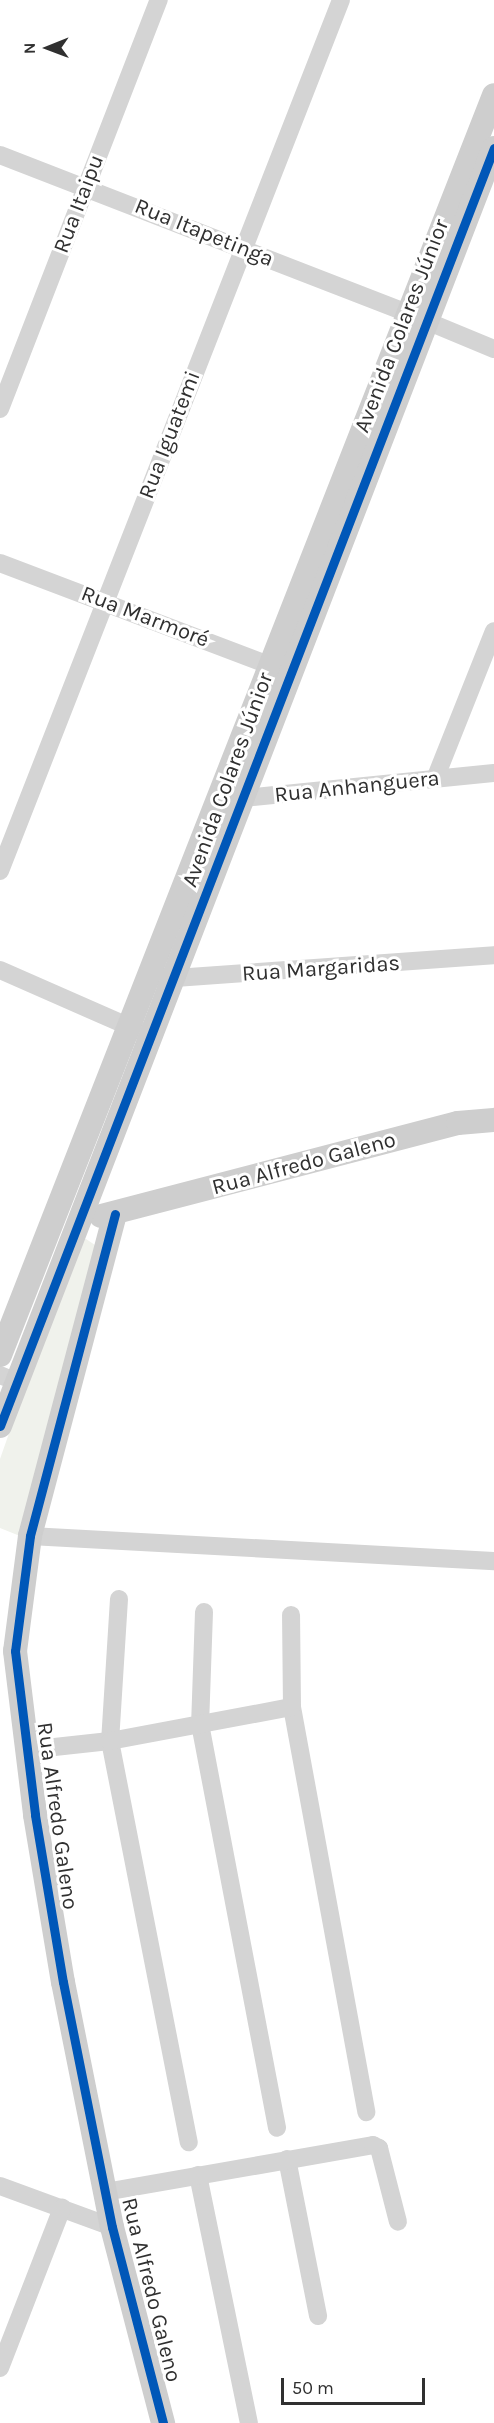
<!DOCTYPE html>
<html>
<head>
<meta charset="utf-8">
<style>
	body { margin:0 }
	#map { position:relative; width:494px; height:2423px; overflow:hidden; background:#fff; font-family:Karla,sans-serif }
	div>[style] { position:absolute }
	.green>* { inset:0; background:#f0f2ec }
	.street>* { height:18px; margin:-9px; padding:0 9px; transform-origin:9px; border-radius:9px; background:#d4d4d4 }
	.secondary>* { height:24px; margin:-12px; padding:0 12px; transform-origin:12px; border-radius:12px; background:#cecece }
	.cycleway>* { height:9px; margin:-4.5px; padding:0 4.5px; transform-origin:4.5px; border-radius:4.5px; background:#0057b8 }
	span { translate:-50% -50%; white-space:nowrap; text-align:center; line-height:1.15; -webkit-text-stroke:6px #fff; paint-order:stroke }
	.street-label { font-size:22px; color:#303030 }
	.north { position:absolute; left:18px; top:18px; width:60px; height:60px; -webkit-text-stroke:4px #fff; paint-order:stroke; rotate:269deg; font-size:16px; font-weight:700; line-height:24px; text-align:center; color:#303030 }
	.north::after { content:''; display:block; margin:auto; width:21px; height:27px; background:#303030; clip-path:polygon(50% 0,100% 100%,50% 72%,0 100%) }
	.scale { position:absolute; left:281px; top:2378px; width:144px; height:27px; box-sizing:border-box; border:3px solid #303030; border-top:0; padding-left:8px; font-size:18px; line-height:21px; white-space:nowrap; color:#303030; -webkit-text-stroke:4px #fff; paint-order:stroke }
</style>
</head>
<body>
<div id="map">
	<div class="green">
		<div style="clip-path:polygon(86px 1239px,95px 1245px,20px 1536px,0 1528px,0 1459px,77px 1240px)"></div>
	</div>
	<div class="street">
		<div style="left:0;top:155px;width:438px;rotate:21.2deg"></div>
		<div style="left:424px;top:320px;width:76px;rotate:22.5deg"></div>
		<div style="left:0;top:409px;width:439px;rotate:-68.8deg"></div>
		<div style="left:0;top:563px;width:302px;rotate:20.8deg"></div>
		<div style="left:435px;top:779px;width:159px;rotate:-68.3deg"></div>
		<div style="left:234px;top:795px;width:10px;rotate:17deg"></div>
		<div style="left:244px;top:798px;width:251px;rotate:-5.7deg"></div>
		<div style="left:0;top:871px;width:935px;rotate:-68.62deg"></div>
		<div style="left:0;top:970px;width:152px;rotate:23.7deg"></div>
		<div style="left:161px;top:979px;width:334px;rotate:-4.1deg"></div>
		<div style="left:0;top:1375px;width:18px;rotate:22deg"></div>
		<div style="left:30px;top:1536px;width:465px;rotate:3.1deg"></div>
		<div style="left:119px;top:1599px;width:142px;rotate:93.6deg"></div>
		<div style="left:110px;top:1741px;width:409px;rotate:78.9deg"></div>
		<div style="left:204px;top:1612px;width:112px;rotate:92deg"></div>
		<div style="left:200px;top:1724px;width:411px;rotate:79.2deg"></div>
		<div style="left:292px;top:1707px;width:412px;rotate:79.6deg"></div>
		<div style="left:27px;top:1750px;width:83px;rotate:-6.2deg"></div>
		<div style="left:110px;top:1741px;width:185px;rotate:-10.6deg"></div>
		<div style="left:292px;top:1707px;width:92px;rotate:-90.6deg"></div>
		<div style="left:287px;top:2159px;width:160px;rotate:78.8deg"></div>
		<div style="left:198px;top:2175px;width:253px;rotate:78.4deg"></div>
		<div style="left:0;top:2186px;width:119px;rotate:20.1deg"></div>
		<div style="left:105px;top:2192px;width:272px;rotate:-9.9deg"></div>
		<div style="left:373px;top:2145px;width:7px;rotate:27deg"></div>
		<div style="left:379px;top:2148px;width:76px;rotate:75.6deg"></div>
		<div style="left:0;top:2368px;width:172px;rotate:-68.8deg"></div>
	</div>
	<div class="secondary">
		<div style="left:115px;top:1214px;width:333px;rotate:104.8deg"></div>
		<div style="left:30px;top:1536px;width:116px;rotate:97.4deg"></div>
		<div style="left:15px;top:1651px;width:165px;rotate:83deg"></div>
		<div style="left:35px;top:1815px;width:169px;rotate:80.5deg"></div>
		<div style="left:63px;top:1982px;width:250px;rotate:78.7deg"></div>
		<div style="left:112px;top:2227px;width:203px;rotate:75.4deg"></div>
		<div style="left:101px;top:1216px;width:369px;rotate:-14.6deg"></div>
		<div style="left:458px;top:1123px;width:36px;rotate:-5deg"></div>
		<div style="left:0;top:1355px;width:1353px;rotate:-68.59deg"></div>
		<div style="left:0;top:1426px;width:1370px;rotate:-68.87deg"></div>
	</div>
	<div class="cycleway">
		<div style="left:115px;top:1214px;width:333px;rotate:104.8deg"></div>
		<div style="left:30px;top:1536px;width:116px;rotate:97.4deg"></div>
		<div style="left:15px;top:1651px;width:165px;rotate:83deg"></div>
		<div style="left:35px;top:1815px;width:169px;rotate:80.5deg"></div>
		<div style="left:63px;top:1982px;width:250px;rotate:78.7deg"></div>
		<div style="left:112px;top:2227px;width:203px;rotate:75.4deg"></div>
		<div style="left:0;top:1426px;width:1370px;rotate:-68.87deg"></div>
	</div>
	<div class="street-label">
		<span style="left:79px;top:204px;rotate:-69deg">Rua Itaipu</span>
		<span style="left:204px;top:233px;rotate:22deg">Rua Itapetinga</span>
		<span style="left:402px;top:326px;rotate:-69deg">Avenida Colares Júnior</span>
		<span style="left:170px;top:435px;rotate:-69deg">Rua Iguatemi</span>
		<span style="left:145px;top:617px;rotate:21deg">Rua Marmoré</span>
		<span style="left:228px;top:780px;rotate:-70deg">Avenida Colares Júnior</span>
		<span style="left:357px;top:787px;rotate:-6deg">Rua Anhanguera</span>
		<span style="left:321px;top:969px;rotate:-4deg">Rua Margaridas</span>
		<span style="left:304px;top:1164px;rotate:-15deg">Rua Alfredo Galeno</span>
		<span style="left:57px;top:1816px;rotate:82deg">Rua Alfredo Galeno</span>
		<span style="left:151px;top:2290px;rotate:76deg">Rua Alfredo Galeno</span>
	</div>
	<div class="north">N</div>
	<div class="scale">50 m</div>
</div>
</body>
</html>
